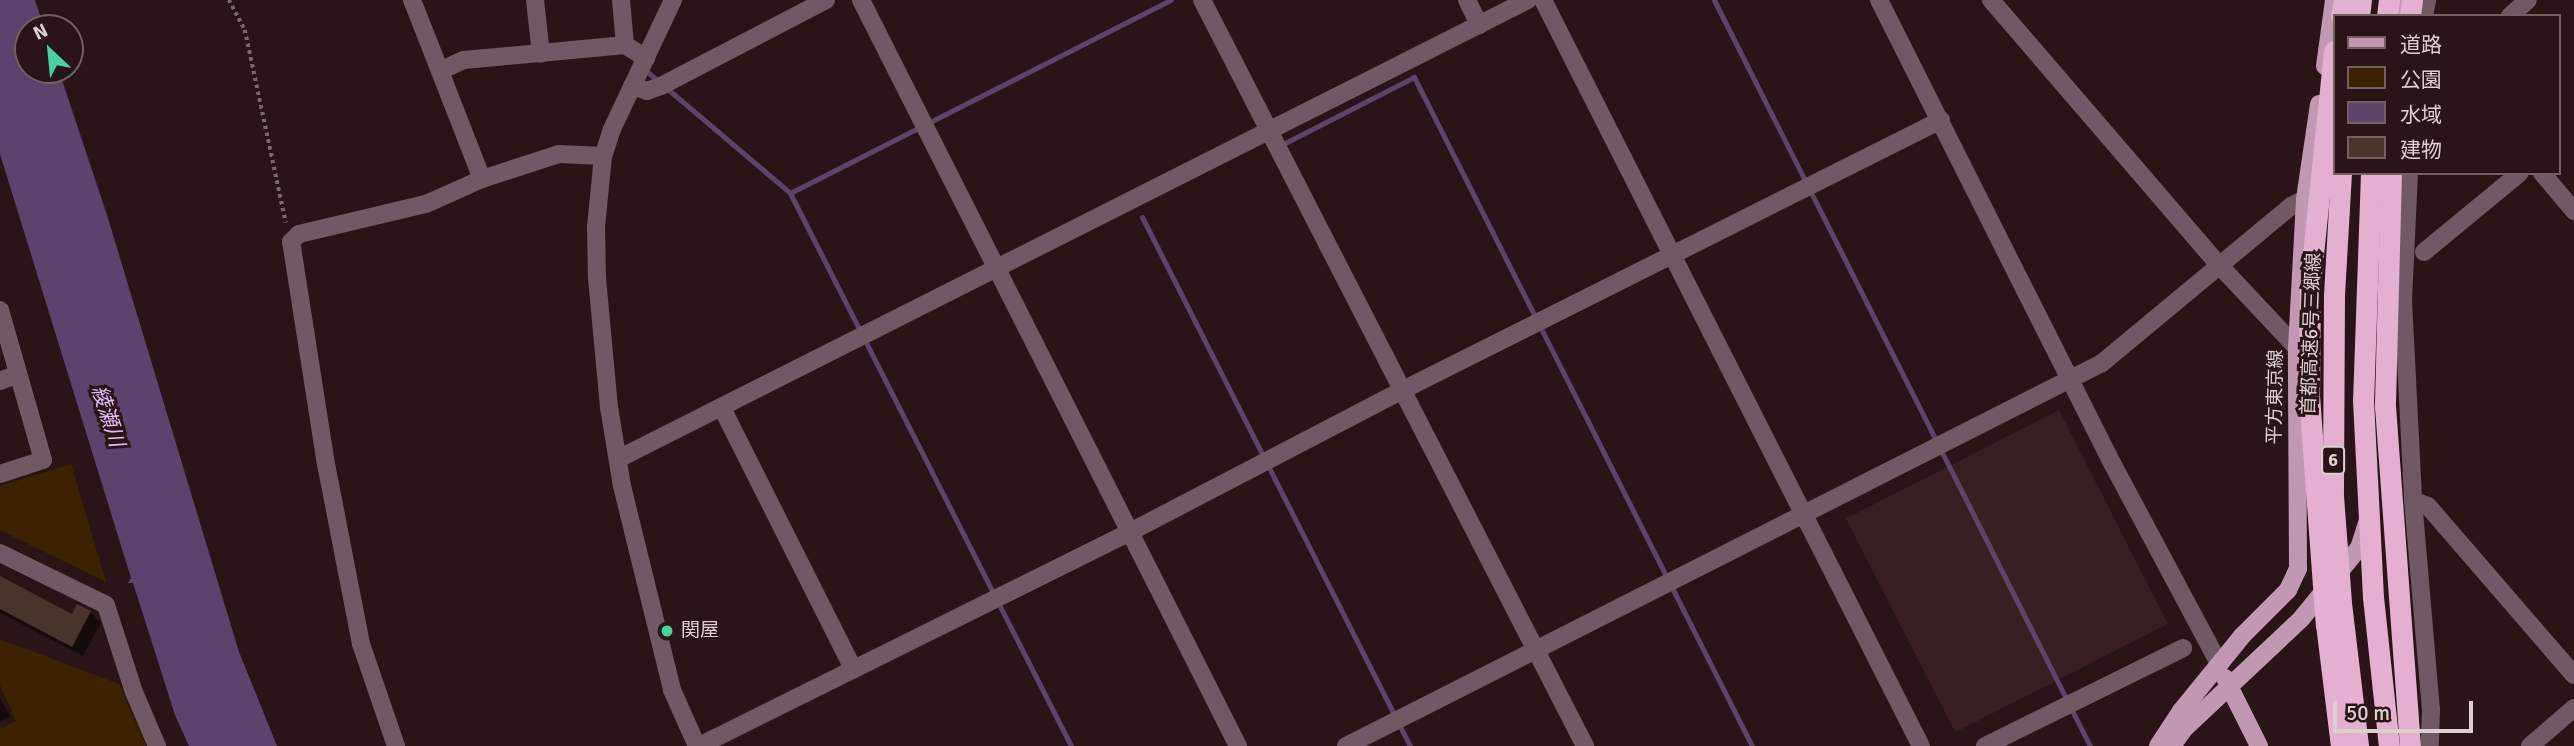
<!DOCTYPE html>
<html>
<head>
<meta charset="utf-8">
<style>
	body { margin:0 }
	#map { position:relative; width:2574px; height:746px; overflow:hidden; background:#291518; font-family:Signika,"Noto Sans JP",sans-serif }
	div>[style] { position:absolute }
	.built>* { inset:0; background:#381f22; transform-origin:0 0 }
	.green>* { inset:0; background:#3c2300 }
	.water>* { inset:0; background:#5c436b }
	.shadow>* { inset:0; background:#0007 }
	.stream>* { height:5px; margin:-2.5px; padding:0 2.5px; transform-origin:2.5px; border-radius:2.5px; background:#5c436b }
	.building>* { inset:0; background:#47342c }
	.path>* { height:3.5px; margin-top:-1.75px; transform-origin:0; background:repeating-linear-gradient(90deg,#79686a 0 3.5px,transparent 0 7px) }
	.minor>* { height:18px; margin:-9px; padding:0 9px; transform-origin:9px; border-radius:9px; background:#6e5965 }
	.major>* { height:18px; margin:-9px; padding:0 9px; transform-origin:9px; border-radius:9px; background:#c198b1 }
	.highway>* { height:21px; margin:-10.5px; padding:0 10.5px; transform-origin:10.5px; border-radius:10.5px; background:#e3b0cf }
	.highway-bridge>* { height:21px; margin:-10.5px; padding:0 10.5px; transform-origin:10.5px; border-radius:10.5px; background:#e3b0cf }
	.dots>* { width:19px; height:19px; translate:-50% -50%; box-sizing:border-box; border:4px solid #291518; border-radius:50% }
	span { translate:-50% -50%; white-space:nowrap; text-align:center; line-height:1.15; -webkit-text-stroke:6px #291518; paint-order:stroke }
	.shield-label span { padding:2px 5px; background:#291518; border:2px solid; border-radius:5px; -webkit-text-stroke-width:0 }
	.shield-label { font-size:18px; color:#ddcfd0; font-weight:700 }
	.street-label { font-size:19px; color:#ddcfd0 }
	.poi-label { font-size:19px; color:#ddcfd0 }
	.left { translate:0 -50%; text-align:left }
	.water-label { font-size:21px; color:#e1b8fb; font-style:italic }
	.legend { position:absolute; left:2333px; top:14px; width:228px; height:161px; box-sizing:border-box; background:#291518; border:2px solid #715f62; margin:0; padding:9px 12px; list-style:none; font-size:21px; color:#ddcfd0 }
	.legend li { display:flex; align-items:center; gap:14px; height:35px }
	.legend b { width:35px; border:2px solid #715f62 }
	.north { position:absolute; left:14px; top:14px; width:70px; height:70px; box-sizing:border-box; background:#291518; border:2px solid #715f62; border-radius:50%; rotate:334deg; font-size:19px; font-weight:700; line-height:28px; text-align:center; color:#ddcfd0 }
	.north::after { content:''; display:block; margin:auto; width:24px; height:32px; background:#45d49f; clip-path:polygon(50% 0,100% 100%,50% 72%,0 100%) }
	.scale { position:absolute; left:2333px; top:701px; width:140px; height:32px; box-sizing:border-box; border:4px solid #ddcfd0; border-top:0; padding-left:9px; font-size:21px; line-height:24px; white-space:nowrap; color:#ddcfd0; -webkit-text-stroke:5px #291518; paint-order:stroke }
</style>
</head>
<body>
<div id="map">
	<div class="built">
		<div style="left:2059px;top:410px;width:240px;height:239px;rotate:63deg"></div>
	</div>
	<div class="green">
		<div style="clip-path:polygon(71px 464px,106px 582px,0 530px,0 486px)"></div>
		<div style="clip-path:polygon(0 639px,119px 684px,146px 746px,0 746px,0 729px,16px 721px,0 685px)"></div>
	</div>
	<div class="water">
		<div style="clip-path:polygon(0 0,35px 0,44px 28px,28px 28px,28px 70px,58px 70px,63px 83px,107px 215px,239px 652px,277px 746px,189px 746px,175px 715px,133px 583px,128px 583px,131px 578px,0 154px)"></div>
	</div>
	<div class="shadow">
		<div style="clip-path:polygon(0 578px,73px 616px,78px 606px,90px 612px,101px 623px,83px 656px,0 613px)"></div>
		<div style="clip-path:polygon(0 697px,11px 717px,0 722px)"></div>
	</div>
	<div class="stream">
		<div style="left:1714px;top:0;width:835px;rotate:63.25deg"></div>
		<div style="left:644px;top:69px;width:192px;rotate:40.3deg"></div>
		<div style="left:790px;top:193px;width:427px;rotate:-26.9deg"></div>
		<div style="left:1285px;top:143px;width:145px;rotate:-27.1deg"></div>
		<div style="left:1414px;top:77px;width:750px;rotate:63.2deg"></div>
		<div style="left:790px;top:193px;width:620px;rotate:63.06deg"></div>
		<div style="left:1142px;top:217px;width:593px;rotate:63.13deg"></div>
	</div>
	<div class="building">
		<div style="clip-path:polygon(0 576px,72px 614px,77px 604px,91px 611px,72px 647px,0 609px)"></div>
	</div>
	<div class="path">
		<div style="left:229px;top:0;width:34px;rotate:62deg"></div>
		<div style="left:245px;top:30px;width:197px;rotate:78deg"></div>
	</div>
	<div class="minor">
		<div style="left:412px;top:0;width:76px;rotate:68.5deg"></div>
		<div style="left:535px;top:0;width:54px;rotate:83.7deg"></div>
		<div style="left:621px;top:0;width:45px;rotate:84.9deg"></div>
		<div style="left:673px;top:0;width:143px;rotate:115.3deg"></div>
		<div style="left:612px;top:129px;width:28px;rotate:108deg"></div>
		<div style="left:603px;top:156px;width:71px;rotate:95.6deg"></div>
		<div style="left:596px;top:227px;width:51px;rotate:88.9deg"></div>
		<div style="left:597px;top:278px;width:130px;rotate:84.7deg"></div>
		<div style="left:609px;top:407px;width:80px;rotate:80.7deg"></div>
		<div style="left:622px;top:486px;width:210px;rotate:76.2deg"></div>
		<div style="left:672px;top:690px;width:61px;rotate:65.9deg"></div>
		<div style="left:861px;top:0;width:836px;rotate:63.19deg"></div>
		<div style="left:1202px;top:0;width:839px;rotate:62.82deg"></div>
		<div style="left:1467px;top:0;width:28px;rotate:64deg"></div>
		<div style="left:1543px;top:0;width:836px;rotate:63.13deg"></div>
		<div style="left:1879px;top:0;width:518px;rotate:63.29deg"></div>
		<div style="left:2112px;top:463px;width:229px;rotate:61.9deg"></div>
		<div style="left:1991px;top:0;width:351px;rotate:49.3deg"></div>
		<div style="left:2220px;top:266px;width:112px;rotate:46.8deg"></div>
		<div style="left:2424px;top:16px;width:16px;rotate:-79deg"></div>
		<div style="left:2510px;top:16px;width:24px;rotate:-42deg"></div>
		<div style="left:632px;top:86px;width:16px;rotate:18deg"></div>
		<div style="left:647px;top:91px;width:15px;rotate:-20deg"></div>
		<div style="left:661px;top:86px;width:186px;rotate:-27.5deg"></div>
		<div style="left:2409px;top:173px;width:127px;rotate:92.7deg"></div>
		<div style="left:2403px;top:300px;width:200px;rotate:87.1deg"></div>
		<div style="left:2413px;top:500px;width:211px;rotate:85.1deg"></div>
		<div style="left:2431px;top:710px;width:36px;rotate:92deg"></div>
		<div style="left:2542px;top:173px;width:50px;rotate:49.9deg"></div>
		<div style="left:482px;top:179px;width:116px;rotate:-111.3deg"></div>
		<div style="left:440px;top:71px;width:26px;rotate:-25deg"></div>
		<div style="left:464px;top:60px;width:162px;rotate:-5.3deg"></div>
		<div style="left:625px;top:45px;width:25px;rotate:32deg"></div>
		<div style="left:2424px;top:252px;width:124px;rotate:-39.5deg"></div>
		<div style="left:0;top:310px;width:156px;rotate:74deg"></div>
		<div style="left:43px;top:460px;width:45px;rotate:162deg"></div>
		<div style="left:0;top:381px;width:19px;rotate:-21deg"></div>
		<div style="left:722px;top:408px;width:292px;rotate:63.3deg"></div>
		<div style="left:618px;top:459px;width:1019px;rotate:-26.77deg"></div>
		<div style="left:2413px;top:500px;width:16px;rotate:22deg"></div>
		<div style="left:2428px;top:506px;width:223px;rotate:49.2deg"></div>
		<div style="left:0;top:553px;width:118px;rotate:26.1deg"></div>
		<div style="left:106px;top:605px;width:91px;rotate:72.2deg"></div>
		<div style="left:134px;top:692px;width:59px;rotate:66.9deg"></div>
		<div style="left:396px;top:746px;width:108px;rotate:-108.9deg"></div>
		<div style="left:361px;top:644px;width:189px;rotate:-101deg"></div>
		<div style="left:325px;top:458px;width:219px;rotate:-98.9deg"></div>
		<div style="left:291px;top:242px;width:11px;rotate:-45deg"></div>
		<div style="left:299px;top:234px;width:130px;rotate:-13.3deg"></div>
		<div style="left:426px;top:204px;width:61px;rotate:-24.1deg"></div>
		<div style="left:482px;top:179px;width:81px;rotate:-18deg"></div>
		<div style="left:559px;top:154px;width:44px;rotate:2.6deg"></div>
		<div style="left:699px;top:746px;width:481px;rotate:-26.4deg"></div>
		<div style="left:1130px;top:532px;width:308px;rotate:-27.5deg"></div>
		<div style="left:1403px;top:390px;width:602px;rotate:-26.65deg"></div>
		<div style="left:1346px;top:746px;width:847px;rotate:-26.87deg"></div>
		<div style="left:2102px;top:363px;width:246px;rotate:-39.7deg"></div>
		<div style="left:2291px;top:206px;width:16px;rotate:-27deg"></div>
		<div style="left:1985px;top:746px;width:221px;rotate:-26.3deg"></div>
		<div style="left:2530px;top:746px;width:58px;rotate:-40.8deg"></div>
	</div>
	<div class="major">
		<div style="left:2398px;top:16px;width:16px;rotate:-83deg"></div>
		<div style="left:2325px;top:66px;width:67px;rotate:-82.2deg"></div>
		<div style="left:2225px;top:678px;width:76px;rotate:63.4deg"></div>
		<div style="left:2158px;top:746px;width:42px;rotate:-56.7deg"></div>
		<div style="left:2181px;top:711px;width:98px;rotate:-50.8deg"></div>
		<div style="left:2243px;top:635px;width:64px;rotate:-45deg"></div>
		<div style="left:2288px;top:590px;width:23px;rotate:-65deg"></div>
		<div style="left:2298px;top:569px;width:221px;rotate:-90.3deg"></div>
		<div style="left:2297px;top:348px;width:149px;rotate:-86.9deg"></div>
		<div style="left:2305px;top:199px;width:96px;rotate:-81.6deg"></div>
		<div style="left:2172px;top:746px;width:21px;rotate:-55deg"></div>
		<div style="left:2184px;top:729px;width:161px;rotate:-43.2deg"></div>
		<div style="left:2301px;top:619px;width:92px;rotate:-50.8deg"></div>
		<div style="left:2359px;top:548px;width:28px;rotate:-72deg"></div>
	</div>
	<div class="highway">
		<div style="left:2341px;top:16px;width:16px;rotate:-79deg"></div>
		<div style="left:2359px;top:16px;width:16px;rotate:-83deg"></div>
		<div style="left:2387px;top:16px;width:16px;rotate:-83deg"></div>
		<div style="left:2410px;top:16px;width:16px;rotate:-83deg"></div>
	</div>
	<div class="highway-bridge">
		<div style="left:2334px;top:51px;width:234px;rotate:95.9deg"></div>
		<div style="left:2310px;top:284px;width:111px;rotate:90.5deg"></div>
		<div style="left:2309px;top:395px;width:230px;rotate:85.8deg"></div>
		<div style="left:2326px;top:624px;width:123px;rotate:83deg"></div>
		<div style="left:2341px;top:173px;width:123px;rotate:93.3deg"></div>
		<div style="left:2334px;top:296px;width:200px;rotate:90.3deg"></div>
		<div style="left:2333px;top:496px;width:107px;rotate:85.7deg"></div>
		<div style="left:2341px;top:603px;width:144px;rotate:83.2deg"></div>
		<div style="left:2371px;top:173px;width:227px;rotate:92deg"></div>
		<div style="left:2363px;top:400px;width:197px;rotate:87.1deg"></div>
		<div style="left:2373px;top:597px;width:150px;rotate:83.9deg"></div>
		<div style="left:2391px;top:173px;width:233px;rotate:91.5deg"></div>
		<div style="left:2385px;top:406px;width:341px;rotate:85.8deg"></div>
	</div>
	<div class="dots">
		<div style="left:667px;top:631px;background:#45d49f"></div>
	</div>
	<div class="shield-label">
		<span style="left:2333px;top:460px">6</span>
	</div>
	<div class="street-label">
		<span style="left:2312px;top:334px;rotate:-88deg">首都高速6号三郷線</span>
		<span style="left:2276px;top:397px;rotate:-89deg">平方東京線</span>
	</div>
	<div class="poi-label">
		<span class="left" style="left:681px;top:631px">関屋</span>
	</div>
	<div class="water-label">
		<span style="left:108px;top:416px;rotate:72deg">綾瀬川</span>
	</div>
	<ul class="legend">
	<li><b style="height:9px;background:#c198b1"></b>道路</li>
	<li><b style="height:19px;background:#3c2300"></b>公園</li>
	<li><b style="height:19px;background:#5c436b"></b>水域</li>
	<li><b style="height:19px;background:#47342c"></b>建物</li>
	</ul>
	<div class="north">N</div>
	<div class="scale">50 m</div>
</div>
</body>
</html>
